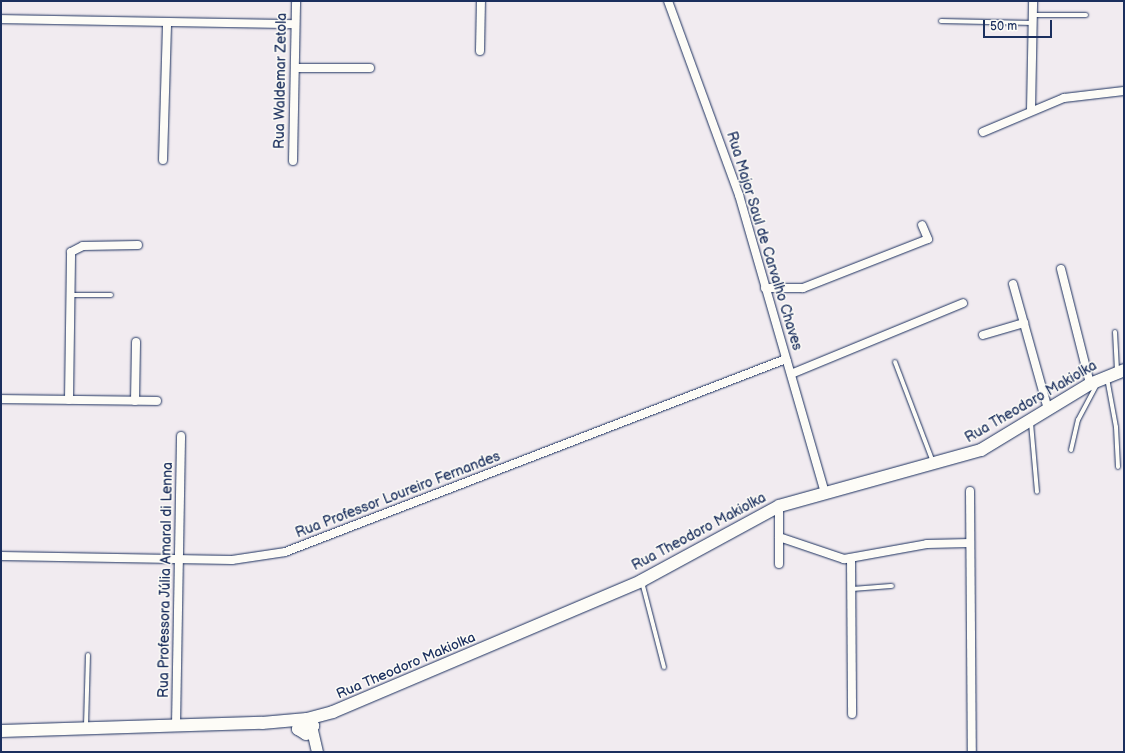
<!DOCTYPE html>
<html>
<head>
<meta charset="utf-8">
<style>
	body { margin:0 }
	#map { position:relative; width:1125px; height:753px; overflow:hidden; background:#f1ebf0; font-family:"Balsamiq Sans",sans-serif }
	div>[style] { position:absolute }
	.roads { filter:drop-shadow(0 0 1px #1b2f5e) drop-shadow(0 0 1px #1b2f5e) }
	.service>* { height:4px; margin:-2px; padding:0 2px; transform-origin:2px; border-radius:2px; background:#fdfcf7 }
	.minor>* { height:8px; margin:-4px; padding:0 4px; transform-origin:4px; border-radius:4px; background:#fdfcf7 }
	.tertiary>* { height:11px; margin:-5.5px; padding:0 5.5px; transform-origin:5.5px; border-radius:5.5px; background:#fdfcf7 }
	.secondary>* { height:12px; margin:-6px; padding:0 6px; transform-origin:6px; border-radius:6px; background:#fdfcf7 }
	span { translate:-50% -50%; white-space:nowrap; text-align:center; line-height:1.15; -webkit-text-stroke:3px #fdfcf7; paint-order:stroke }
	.street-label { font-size:14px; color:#1b2f5e }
	.frame { position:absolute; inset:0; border:2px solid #1b2f5e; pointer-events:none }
	.scale { position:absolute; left:983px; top:20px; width:69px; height:18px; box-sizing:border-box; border:2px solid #1b2f5e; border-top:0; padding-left:5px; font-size:12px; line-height:14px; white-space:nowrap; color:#1b2f5e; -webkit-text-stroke:3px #fdfcf7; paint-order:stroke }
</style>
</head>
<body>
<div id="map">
	<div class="roads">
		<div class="service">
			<div style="left:1033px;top:15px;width:53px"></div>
			<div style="left:941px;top:21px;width:92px;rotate:1.2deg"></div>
			<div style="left:70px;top:295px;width:41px"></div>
			<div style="left:1115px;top:332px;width:39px;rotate:87deg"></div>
			<div style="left:895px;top:362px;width:107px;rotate:69.2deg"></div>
			<div style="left:1107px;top:378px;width:50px;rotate:79.6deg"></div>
			<div style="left:1116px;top:427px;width:40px;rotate:87.1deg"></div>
			<div style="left:1031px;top:423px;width:69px;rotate:85deg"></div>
			<div style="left:1071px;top:450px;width:31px;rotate:-77deg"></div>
			<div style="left:1078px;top:420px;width:40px;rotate:-62deg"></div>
			<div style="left:642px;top:582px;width:88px;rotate:75.5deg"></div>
			<div style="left:851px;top:589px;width:41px;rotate:-4.2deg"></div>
			<div style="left:86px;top:726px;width:71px;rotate:-88.4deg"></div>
		</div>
		<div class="minor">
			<div style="left:668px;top:1px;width:207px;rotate:69.9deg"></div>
			<div style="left:739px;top:195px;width:309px;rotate:73.9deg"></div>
			<div style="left:1px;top:19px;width:294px;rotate:1deg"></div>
			<div style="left:480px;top:51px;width:50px;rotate:-88.9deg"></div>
			<div style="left:295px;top:68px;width:75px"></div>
			<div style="left:1031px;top:110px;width:109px;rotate:-88.9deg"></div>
			<div style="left:983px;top:132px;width:88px;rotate:-22.8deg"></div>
			<div style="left:1064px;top:98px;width:60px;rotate:-6.7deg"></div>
			<div style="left:163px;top:160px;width:138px;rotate:-88.3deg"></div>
			<div style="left:293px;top:161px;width:160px;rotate:-88.9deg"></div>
			<div style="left:1061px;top:269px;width:119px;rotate:75.8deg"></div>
			<div style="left:1013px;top:284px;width:130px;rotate:74.4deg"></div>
			<div style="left:765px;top:288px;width:38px"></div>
			<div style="left:803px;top:288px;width:134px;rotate:-21.4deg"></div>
			<div style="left:928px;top:239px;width:15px;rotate:-113deg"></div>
			<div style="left:983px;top:335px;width:43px;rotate:-16.3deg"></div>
			<div style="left:791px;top:374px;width:186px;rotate:-22.4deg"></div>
			<div style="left:1px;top:399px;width:156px;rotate:0.7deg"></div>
			<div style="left:69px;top:400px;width:148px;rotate:-89.2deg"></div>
			<div style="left:71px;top:252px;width:13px;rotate:-27deg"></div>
			<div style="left:83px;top:246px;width:55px;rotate:-1deg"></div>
			<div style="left:135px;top:401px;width:59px;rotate:-89deg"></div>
			<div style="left:970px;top:491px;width:261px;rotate:89.6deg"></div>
			<div style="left:779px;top:506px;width:58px;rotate:90deg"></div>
			<div style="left:779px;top:537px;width:69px;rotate:18.7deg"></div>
			<div style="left:844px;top:559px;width:84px;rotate:-10.2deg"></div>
			<div style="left:927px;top:544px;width:43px;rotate:-1.3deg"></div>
			<div style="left:1px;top:556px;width:231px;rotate:1deg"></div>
			<div style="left:232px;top:560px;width:54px;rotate:-8.6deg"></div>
			<div style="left:285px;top:552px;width:537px;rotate:-21.07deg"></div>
			<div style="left:851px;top:558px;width:156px;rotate:89.6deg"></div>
			<div style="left:176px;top:725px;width:289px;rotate:-89deg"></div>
		</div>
		<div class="tertiary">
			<div style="left:312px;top:730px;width:23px;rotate:77deg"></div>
		</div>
		<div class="secondary">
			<div style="left:302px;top:720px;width:10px;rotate:114deg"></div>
			<div style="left:298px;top:729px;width:9px;rotate:32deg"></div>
			<div style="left:306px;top:734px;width:11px;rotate:-49deg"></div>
			<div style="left:313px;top:726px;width:9px;rotate:-131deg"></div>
			<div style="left:1px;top:731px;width:261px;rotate:-1.8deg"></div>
			<div style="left:262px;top:723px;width:45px;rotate:-5.1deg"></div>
			<div style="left:307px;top:719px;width:27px;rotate:-15deg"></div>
			<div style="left:333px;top:712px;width:335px;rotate:-23deg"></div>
			<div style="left:641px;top:581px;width:157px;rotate:-28.5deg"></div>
			<div style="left:779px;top:506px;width:210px;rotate:-15.5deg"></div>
			<div style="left:981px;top:450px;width:127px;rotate:-31.2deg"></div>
			<div style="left:1090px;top:384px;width:37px;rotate:-22deg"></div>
		</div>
	</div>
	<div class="street-label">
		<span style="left:281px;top:81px;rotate:-89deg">Rua Waldemar Zetola</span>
		<span style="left:764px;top:241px;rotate:73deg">Rua Major Saul de Carvalho Chaves</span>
		<span style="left:1031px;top:402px;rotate:-30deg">Rua Theodoro Makiolka</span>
		<span style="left:398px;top:495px;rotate:-21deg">Rua Professor Loureiro Fernandes</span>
		<span style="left:699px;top:532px;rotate:-28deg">Rua Theodoro Makiolka</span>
		<span style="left:166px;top:580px;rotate:-89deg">Rua Professora Júlia Amaral di Lenna</span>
		<span style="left:406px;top:666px;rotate:-23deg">Rua Theodoro Makiolka</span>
	</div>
	<div class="frame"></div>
	<div class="scale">50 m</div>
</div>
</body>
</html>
